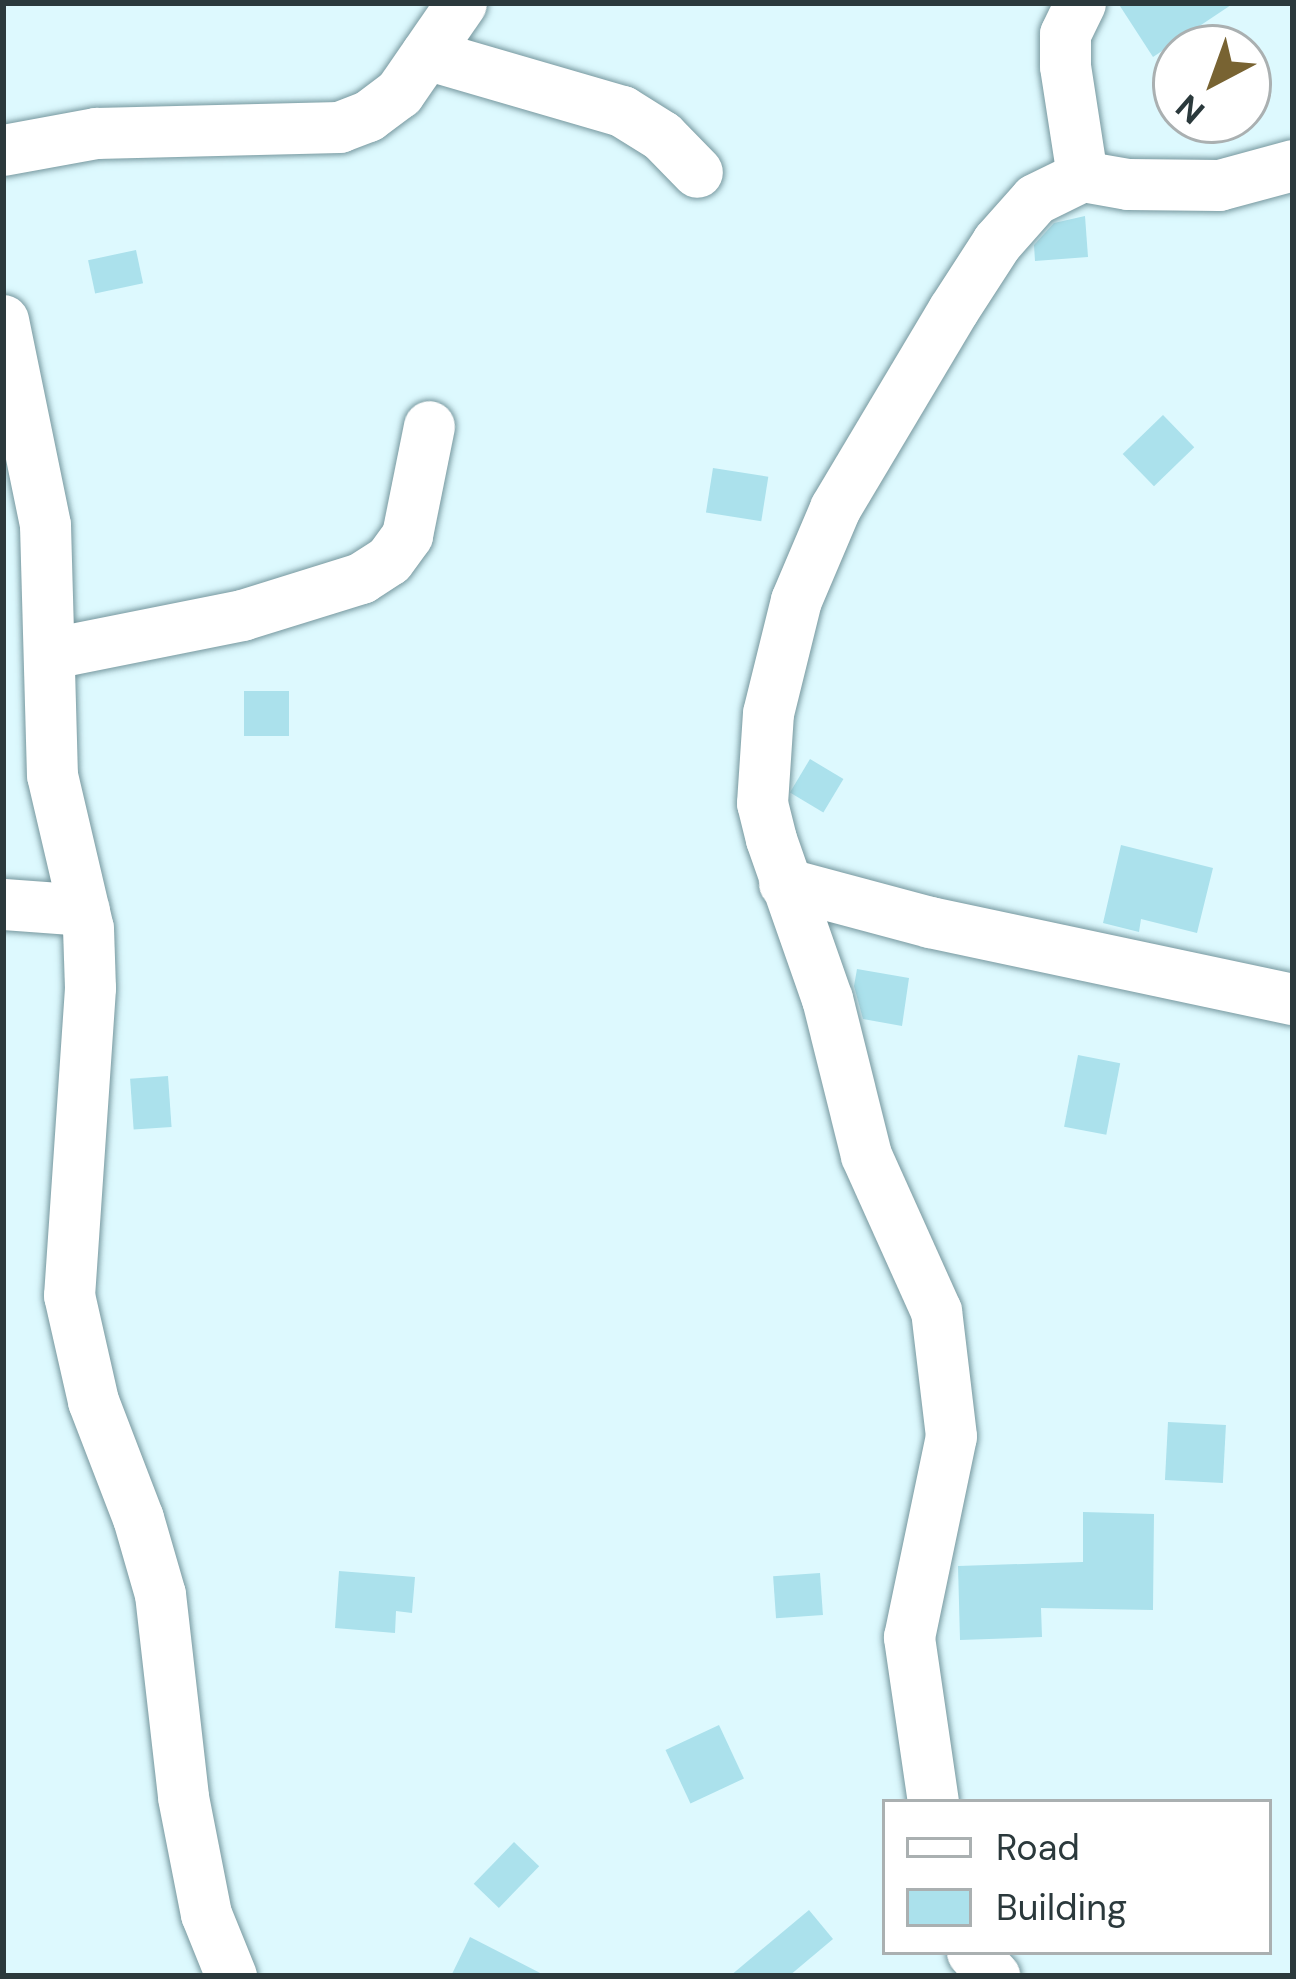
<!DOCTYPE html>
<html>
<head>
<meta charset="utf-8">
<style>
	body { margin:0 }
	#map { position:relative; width:1296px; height:1979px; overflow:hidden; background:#ddf9fe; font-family:"DM Sans",sans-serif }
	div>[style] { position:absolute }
	.building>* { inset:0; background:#abe1ec; transform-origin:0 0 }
	.roads { filter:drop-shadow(0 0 3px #76979e) drop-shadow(0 0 3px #76979e) }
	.street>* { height:51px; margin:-25.5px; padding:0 25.5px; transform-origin:25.5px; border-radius:25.5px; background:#fff }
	span { translate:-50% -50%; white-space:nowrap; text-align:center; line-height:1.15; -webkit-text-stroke:9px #fff; paint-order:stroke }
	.frame { position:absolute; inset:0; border:6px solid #2b393c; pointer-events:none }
	.legend { position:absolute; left:882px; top:1799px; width:390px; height:156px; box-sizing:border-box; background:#fff; border:3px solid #aab0b1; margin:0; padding:15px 21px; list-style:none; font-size:36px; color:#2b393c }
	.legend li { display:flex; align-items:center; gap:24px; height:60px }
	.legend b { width:60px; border:3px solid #aab0b1 }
	.north { position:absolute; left:1152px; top:24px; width:120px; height:120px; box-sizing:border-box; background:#fff; border:3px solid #aab0b1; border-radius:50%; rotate:221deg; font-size:33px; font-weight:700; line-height:48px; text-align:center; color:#2b393c }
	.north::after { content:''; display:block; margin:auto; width:42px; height:54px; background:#786332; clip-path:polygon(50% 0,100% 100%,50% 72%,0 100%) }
</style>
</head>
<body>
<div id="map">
	<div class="building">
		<div style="clip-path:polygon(1118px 3px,1234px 3px,1153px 57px)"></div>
		<div style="clip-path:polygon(1085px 216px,1088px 257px,1035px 261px,1034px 245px,1054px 223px)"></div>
		<div style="left:136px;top:250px;width:34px;height:49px;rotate:78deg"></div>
		<div style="left:1163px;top:415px;width:45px;height:56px;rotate:46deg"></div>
		<div style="left:713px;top:468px;width:56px;height:45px;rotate:9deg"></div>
		<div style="left:244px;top:691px;width:45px;height:45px"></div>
		<div style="left:810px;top:759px;width:39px;height:39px;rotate:31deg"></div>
		<div style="clip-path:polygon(1121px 845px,1213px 868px,1197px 933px,1141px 919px,1139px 932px,1103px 923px)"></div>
		<div style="clip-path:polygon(857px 969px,909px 978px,902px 1026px,863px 1019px,854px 986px)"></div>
		<div style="left:1078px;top:1055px;width:43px;height:73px;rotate:11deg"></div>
		<div style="left:168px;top:1076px;width:51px;height:38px;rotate:86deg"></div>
		<div style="left:1168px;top:1422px;width:58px;height:58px;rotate:3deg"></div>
		<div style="clip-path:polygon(1083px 1512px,1154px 1514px,1153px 1610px,1041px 1608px,1042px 1637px,960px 1640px,958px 1566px,1083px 1562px)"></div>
		<div style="clip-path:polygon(339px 1571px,415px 1577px,412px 1613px,396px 1611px,395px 1633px,335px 1628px)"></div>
		<div style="left:820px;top:1573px;width:42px;height:47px;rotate:86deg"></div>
		<div style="left:719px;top:1725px;width:59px;height:59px;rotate:65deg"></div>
		<div style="left:514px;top:1842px;width:35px;height:58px;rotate:44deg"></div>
		<div style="clip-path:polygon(809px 1910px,833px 1939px,789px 1976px,730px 1976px)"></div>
		<div style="clip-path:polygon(470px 1937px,546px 1976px,451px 1976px)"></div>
	</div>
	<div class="roads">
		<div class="street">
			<div style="left:1080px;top:3px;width:34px;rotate:116deg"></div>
			<div style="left:1065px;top:34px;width:32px;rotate:90deg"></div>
			<div style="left:1065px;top:66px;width:111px;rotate:81.2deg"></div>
			<div style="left:426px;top:54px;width:204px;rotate:16.2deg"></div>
			<div style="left:622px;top:111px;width:47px;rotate:32deg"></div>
			<div style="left:662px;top:136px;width:50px;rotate:45.8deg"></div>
			<div style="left:3px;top:150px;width:95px;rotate:-10.4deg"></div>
			<div style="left:96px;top:133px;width:243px;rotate:-1.4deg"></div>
			<div style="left:339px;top:127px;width:31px;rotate:-21deg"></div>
			<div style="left:368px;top:116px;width:39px;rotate:-37deg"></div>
			<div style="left:399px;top:93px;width:109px;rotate:-55.4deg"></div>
			<div style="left:3px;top:320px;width:209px;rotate:78.4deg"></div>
			<div style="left:45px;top:525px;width:250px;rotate:88.4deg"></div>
			<div style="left:52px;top:775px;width:157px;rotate:76.8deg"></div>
			<div style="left:88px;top:928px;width:60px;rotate:88.1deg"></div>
			<div style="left:90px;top:988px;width:308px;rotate:93.9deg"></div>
			<div style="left:69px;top:1295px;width:109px;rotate:77.2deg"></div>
			<div style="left:93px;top:1401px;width:125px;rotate:69deg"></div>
			<div style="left:138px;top:1518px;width:79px;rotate:73.9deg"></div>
			<div style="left:160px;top:1594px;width:204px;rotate:83.5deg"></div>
			<div style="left:183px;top:1797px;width:119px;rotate:78.9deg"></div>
			<div style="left:206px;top:1914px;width:67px;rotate:68deg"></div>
			<div style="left:52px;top:653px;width:194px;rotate:-11.3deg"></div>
			<div style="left:242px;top:615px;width:125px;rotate:-17.3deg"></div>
			<div style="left:361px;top:578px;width:33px;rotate:-33deg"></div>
			<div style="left:389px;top:560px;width:31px;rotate:-54deg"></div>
			<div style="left:407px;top:535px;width:111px;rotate:-78.6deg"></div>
			<div style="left:784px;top:883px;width:151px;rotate:15deg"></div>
			<div style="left:930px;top:922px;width:371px;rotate:12deg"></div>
			<div style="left:3px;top:904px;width:81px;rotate:4.2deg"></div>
			<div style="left:933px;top:1802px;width:167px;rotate:-98.3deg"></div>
			<div style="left:909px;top:1637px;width:205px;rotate:-78.2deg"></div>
			<div style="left:951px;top:1436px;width:126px;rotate:-96.8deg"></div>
			<div style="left:936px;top:1311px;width:171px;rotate:-114.2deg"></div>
			<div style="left:866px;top:1155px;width:161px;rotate:-104deg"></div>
			<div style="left:827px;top:999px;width:170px;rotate:-109.3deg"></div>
			<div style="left:771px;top:839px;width:37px;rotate:-104deg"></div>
			<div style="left:762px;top:803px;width:90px;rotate:-86.2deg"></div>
			<div style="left:768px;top:713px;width:116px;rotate:-76.1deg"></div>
			<div style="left:796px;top:600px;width:100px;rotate:-67deg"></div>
			<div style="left:835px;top:508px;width:230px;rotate:-59.2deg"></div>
			<div style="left:953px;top:310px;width:81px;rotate:-57.1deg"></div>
			<div style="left:997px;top:242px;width:57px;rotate:-48.5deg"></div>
			<div style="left:1035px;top:199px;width:52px;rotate:-26.1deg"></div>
			<div style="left:1082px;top:176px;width:47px;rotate:9.9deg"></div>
			<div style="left:1128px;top:184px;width:91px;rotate:0.6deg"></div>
			<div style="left:1219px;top:185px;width:77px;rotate:-15.1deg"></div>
			<div style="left:972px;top:1952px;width:33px;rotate:47deg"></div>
		</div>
	</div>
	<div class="frame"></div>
	<ul class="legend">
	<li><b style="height:15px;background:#fff"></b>Road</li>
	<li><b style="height:33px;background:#abe1ec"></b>Building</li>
	</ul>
	<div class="north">N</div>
</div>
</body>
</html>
